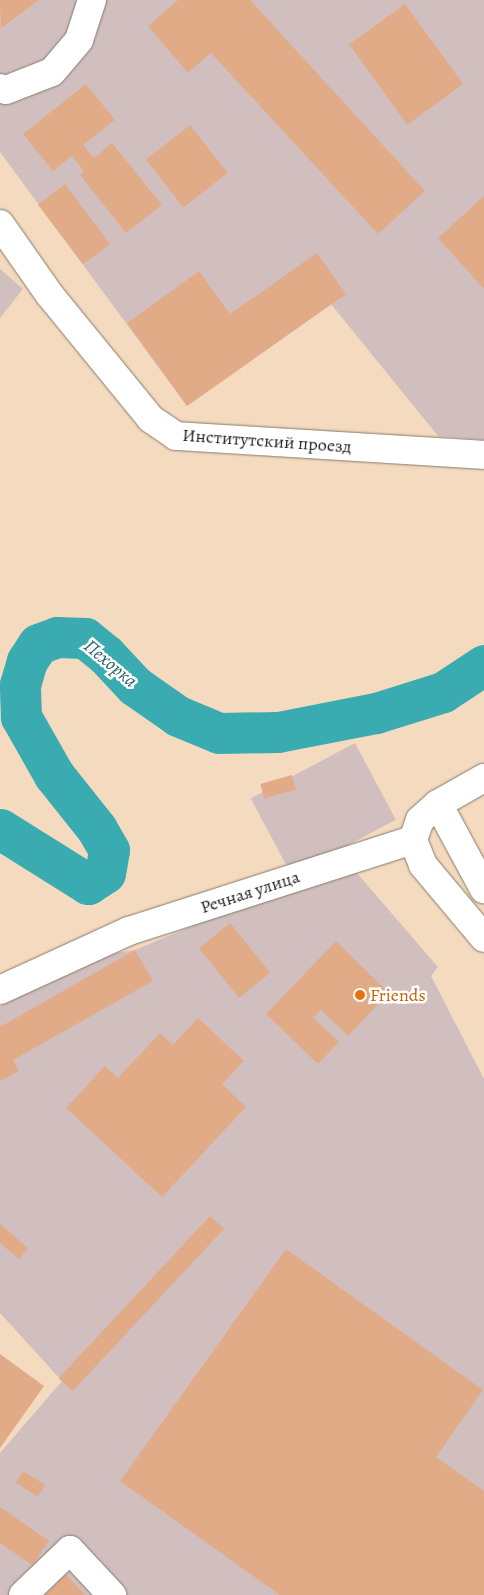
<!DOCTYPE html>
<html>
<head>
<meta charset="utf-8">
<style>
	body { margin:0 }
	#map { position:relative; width:484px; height:1595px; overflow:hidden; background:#f4dabe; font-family:Alegreya,serif }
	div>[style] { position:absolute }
	.industrial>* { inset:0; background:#d1bfbf; transform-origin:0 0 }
	.river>* { height:41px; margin:-20.5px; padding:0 20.5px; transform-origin:20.5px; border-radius:20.5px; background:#39abb1 }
	.building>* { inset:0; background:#e2ab88; transform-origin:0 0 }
	.roads { filter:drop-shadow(0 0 1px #887b6d) drop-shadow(0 0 1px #887b6d) }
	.minor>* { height:28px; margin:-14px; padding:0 14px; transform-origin:14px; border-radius:14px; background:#fff }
	.dots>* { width:14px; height:14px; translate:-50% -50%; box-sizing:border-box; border:2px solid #fff; border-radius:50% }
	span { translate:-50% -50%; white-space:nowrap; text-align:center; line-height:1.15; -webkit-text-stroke:5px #fff; paint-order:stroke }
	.street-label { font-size:18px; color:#1c1c1c }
	.food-label { font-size:18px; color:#c56008 }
	.left { translate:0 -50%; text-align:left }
	.water-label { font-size:19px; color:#2a6466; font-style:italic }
</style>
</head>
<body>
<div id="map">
	<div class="industrial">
		<div style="clip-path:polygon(0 0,484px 0,484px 440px,438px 436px,331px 304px,187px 406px,0 152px)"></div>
		<div style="clip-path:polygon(0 269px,23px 289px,0 318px)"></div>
		<div style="left:355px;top:743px;width:87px;height:118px;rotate:62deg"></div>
		<div style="clip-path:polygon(356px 872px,438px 967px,431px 976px,484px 1079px,484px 1595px,0 1595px,0 1453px,62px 1381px,0 1313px,0 1007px,4px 1002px,109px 954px,135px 950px,197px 924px)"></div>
	</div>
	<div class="river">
		<div style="left:0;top:829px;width:104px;rotate:32deg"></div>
		<div style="left:88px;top:884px;width:20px;rotate:-33deg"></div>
		<div style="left:105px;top:873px;width:23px;rotate:-80deg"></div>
		<div style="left:109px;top:850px;width:24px;rotate:-120deg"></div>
		<div style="left:97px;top:829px;width:69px;rotate:-128.5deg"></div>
		<div style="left:54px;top:775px;width:67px;rotate:-119.6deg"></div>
		<div style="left:21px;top:717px;width:32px;rotate:-92deg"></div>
		<div style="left:20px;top:685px;width:25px;rotate:-74deg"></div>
		<div style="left:27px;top:661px;width:20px;rotate:-57deg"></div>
		<div style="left:38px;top:644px;width:20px;rotate:-20deg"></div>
		<div style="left:57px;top:637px;width:28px;rotate:2deg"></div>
		<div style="left:85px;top:638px;width:27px;rotate:39deg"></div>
		<div style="left:106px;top:655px;width:42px;rotate:46.9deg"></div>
		<div style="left:135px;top:686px;width:52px;rotate:34.9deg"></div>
		<div style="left:178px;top:716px;width:44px;rotate:22.5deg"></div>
		<div style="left:219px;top:733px;width:59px;rotate:-1deg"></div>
		<div style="left:278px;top:732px;width:100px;rotate:-11deg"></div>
		<div style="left:376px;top:713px;width:70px;rotate:-17.4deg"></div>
		<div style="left:443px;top:692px;width:49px;rotate:-33.4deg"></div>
	</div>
	<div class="building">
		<div style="clip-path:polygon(0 0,39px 0,1px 28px)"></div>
		<div style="clip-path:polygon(178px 0,250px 0,425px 191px,378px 234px,211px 53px,188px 73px,148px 26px)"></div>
		<div style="left:405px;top:4px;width:99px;height:69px;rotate:54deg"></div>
		<div style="clip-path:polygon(86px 84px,115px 120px,83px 145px,94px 158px,112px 143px,162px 205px,126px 233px,80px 175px,84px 171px,72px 156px,53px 171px,23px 134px)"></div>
		<div style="left:190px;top:125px;width:61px;height:56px;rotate:52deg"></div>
		<div style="left:65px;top:184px;width:75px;height:34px;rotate:53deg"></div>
		<div style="clip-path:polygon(484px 196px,484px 289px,438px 238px)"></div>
		<div style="clip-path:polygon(317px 253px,346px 294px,187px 406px,127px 323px,199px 271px,230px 314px)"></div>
		<div style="left:292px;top:775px;width:15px;height:33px;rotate:74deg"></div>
		<div style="left:230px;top:923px;width:64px;height:40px;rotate:51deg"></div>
		<div style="clip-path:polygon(336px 941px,389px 993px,348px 1036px,321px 1010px,313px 1018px,339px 1042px,318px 1064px,266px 1014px)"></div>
		<div style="clip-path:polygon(135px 950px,153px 981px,13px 1060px,19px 1071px,0 1081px,0 1027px)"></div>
		<div style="clip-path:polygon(198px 1018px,244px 1061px,222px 1084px,246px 1107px,162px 1197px,66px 1108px,105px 1066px,118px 1078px,160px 1033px,173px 1045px)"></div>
		<div style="left:210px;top:1216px;width:19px;height:222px;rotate:43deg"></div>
		<div style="clip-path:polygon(0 1224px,28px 1248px,19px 1259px,0 1243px)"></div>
		<div style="clip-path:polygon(286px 1249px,483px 1390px,436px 1457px,484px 1491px,484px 1595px,280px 1595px,120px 1481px)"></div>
		<div style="clip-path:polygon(0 1354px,44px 1386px,0 1448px)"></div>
		<div style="left:23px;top:1471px;width:26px;height:14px;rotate:32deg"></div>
		<div style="clip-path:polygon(0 1507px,49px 1541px,32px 1565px,0 1543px)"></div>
		<div style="clip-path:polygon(66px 1575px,86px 1595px,45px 1595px)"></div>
	</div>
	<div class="roads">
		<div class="minor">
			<div style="left:0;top:88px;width:6px;rotate:18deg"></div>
			<div style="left:6px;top:90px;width:49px;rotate:-21.4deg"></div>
			<div style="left:52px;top:72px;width:42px;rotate:-49.8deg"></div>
			<div style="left:79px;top:40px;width:42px;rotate:-72deg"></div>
			<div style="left:0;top:224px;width:85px;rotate:55deg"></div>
			<div style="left:49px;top:294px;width:161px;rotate:50.8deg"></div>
			<div style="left:151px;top:419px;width:30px;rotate:34deg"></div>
			<div style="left:176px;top:436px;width:309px;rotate:3.5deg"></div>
			<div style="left:438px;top:804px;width:97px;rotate:61.6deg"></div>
			<div style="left:413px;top:840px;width:27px;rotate:68deg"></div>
			<div style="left:423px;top:865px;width:95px;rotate:50.1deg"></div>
			<div style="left:413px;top:840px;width:21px;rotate:-71deg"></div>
			<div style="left:420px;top:820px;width:24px;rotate:-42deg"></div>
			<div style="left:438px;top:804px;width:53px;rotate:-29.5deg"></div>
			<div style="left:0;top:990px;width:142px;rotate:-24.6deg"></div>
			<div style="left:129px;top:931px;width:298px;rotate:-17.8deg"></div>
			<div style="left:23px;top:1595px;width:65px;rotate:-43.8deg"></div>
			<div style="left:70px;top:1550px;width:62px;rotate:47deg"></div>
		</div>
	</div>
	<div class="dots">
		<div style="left:360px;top:995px;background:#e8710a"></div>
	</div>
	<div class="street-label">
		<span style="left:267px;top:441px;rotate:4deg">Институтский проезд</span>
		<span style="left:250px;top:892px;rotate:-18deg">Речная улица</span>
	</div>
	<div class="food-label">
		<span class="left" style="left:370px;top:995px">Friends</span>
	</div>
	<div class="water-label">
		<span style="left:110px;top:664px;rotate:40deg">Пехорка</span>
	</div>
</div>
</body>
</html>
